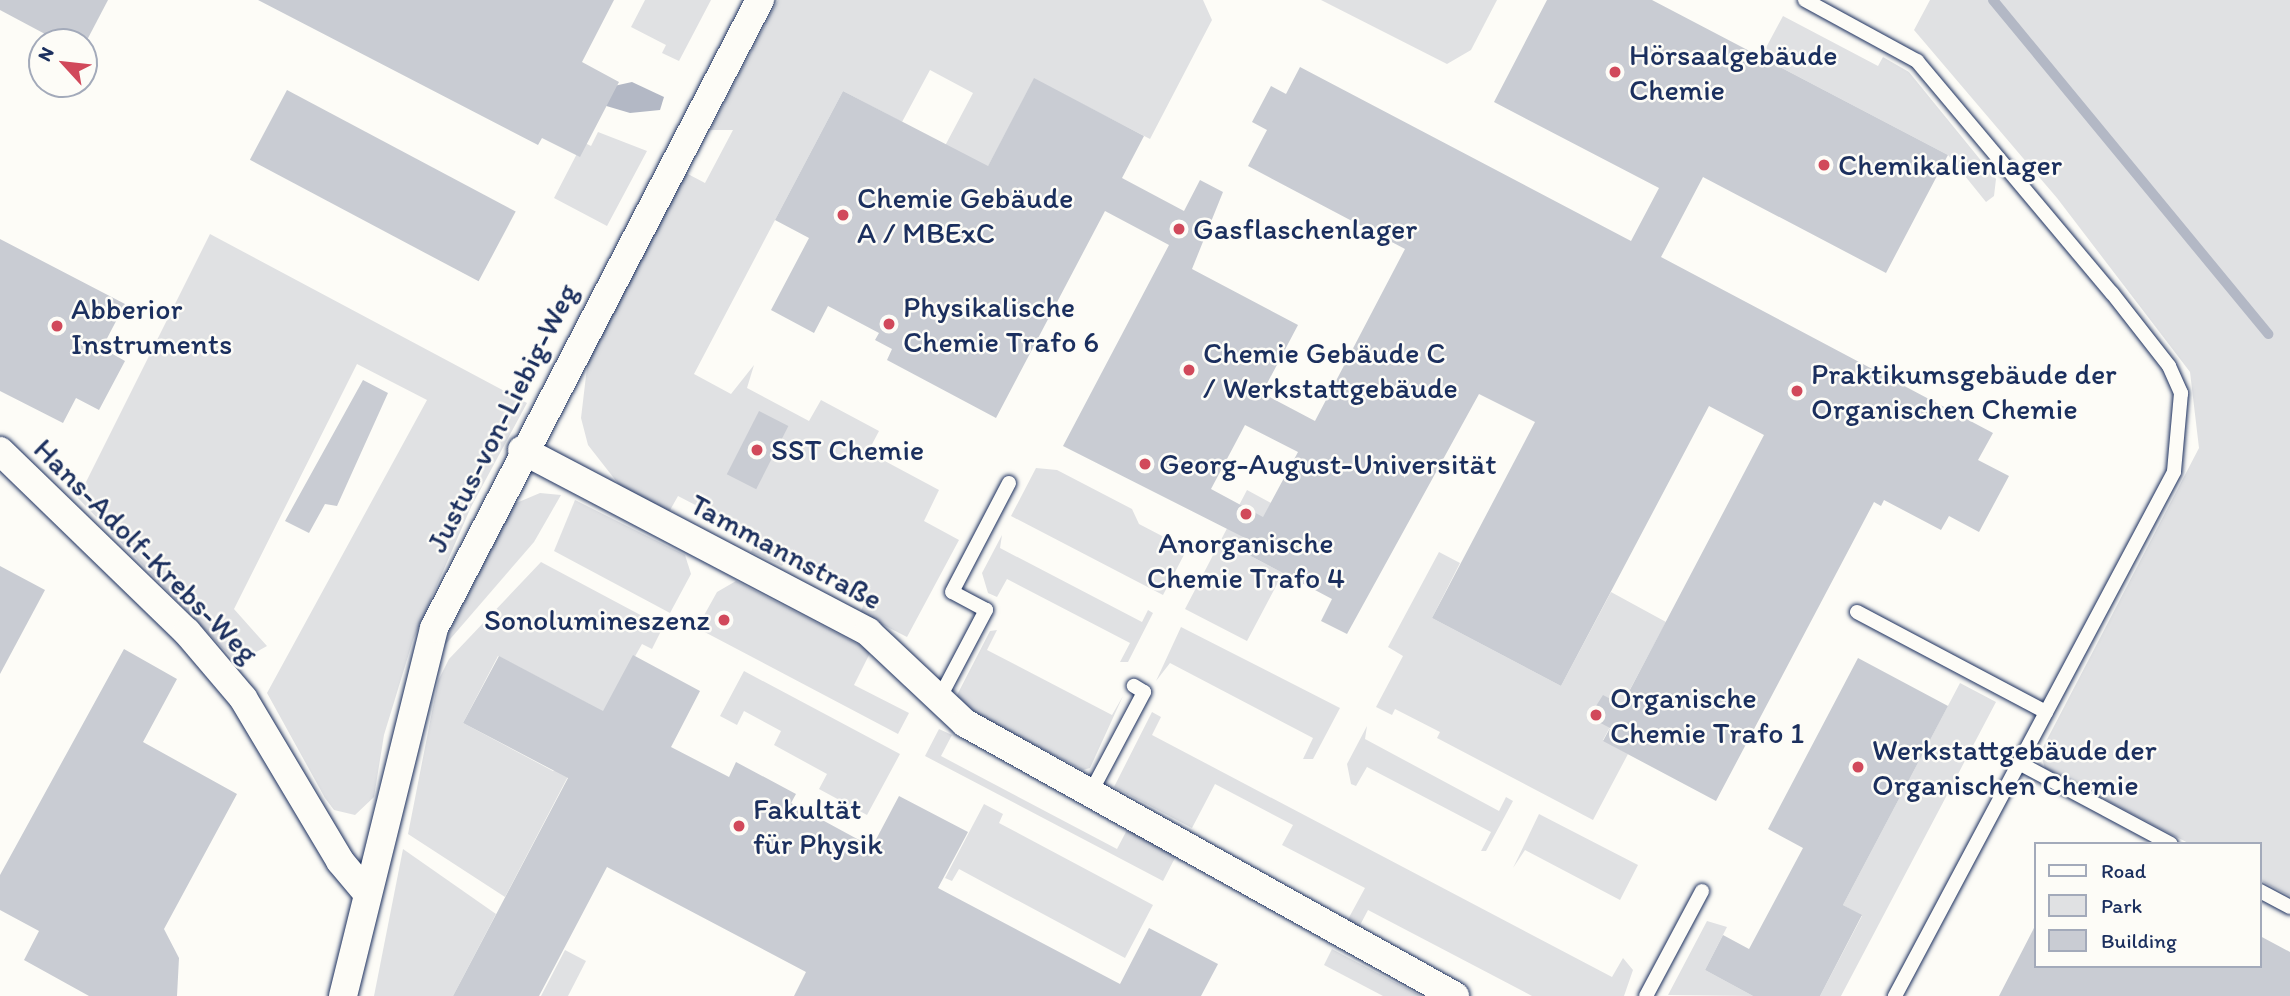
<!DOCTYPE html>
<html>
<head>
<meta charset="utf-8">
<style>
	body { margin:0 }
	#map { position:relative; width:2290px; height:996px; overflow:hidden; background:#fdfcf7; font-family:Itim,sans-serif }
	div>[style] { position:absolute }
	.green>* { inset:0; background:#e0e1e3 }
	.water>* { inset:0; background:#b3b8c5 }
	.stream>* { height:10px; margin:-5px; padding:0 5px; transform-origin:5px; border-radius:5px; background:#b3b8c5 }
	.building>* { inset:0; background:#c9ccd3; transform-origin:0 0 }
	.roads { filter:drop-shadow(0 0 2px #1b2f5e) drop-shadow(0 0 2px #1b2f5e) }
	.lane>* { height:14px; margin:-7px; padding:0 7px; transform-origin:7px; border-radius:7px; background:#fdfcf7 }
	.street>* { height:28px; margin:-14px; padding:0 14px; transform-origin:14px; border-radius:14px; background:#fdfcf7 }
	.dots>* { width:19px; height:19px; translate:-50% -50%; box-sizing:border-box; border:4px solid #fdfcf7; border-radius:50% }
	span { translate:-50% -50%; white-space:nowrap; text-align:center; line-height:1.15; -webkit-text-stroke:5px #fdfcf7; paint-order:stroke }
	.poi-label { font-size:30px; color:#1b2f5e }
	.left { translate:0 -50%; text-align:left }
	.right { translate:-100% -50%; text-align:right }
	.street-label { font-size:30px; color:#1b2f5e }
	.legend { position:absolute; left:2034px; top:842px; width:228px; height:126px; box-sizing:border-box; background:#fdfcf7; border:2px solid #a3aaba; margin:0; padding:9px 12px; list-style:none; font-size:21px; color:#1b2f5e }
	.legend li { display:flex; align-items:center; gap:14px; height:35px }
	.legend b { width:35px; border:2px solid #a3aaba }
	.north { position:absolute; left:28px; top:28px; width:70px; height:70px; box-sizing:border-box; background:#fdfcf7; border:2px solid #a3aaba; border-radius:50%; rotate:297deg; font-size:19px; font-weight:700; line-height:28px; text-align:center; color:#1b2f5e }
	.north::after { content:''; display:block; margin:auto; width:24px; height:32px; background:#d1495b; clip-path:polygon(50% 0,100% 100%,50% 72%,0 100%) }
</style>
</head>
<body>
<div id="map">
	<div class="green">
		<div style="clip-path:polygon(645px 0,711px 0,679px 61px,662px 53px,666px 45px,631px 27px)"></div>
		<div style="clip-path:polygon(778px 0,1203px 0,1212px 20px,1150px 139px,1034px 79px,953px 233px,911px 210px,973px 93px,930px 70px,902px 122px,843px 91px,694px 374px,731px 394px,754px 365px,747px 388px,809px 421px,821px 400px,879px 431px,868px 452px,939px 490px,924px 521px,959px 540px,907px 637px,860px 613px,867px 597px,789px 555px,782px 566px,751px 552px,757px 537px,678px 496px,669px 512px,620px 486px,588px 445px,581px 418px,588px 359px,686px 173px,705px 183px,733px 130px,710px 130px)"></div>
		<div style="clip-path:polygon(1321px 0,1497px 0,1471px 50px,1447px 64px)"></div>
		<div style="clip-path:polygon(1930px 0,2290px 0,2290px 896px,2260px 880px,2260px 844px,2190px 844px,2045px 768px,2040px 753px,2199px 448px,2190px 372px,2057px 198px,1914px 30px)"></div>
		<div style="clip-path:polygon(1783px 16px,1878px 66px,1883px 57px,1909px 72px,1996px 179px,1994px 196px,1986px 202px,1948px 155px,1761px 57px)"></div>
		<div style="clip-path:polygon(598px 132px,647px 151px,607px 226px,554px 198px,583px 142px,591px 146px)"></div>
		<div style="clip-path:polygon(210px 234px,527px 403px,471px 507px,413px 640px,384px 735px,374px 797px,355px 815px,334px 810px,325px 798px,267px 693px,427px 400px,357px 364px,234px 609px,267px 646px,237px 663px,78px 498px)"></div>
		<div style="clip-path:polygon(1036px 468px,1057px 470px,1132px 509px,1139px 524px,1187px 549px,1163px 595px,1011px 516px)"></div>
		<div style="clip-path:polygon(1247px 490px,1271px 503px,1245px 553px,1283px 573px,1247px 641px,1185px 609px)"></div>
		<div style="clip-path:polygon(540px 493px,561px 495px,534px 542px,439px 652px,514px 504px)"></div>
		<div style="clip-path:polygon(575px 500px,685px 555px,691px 574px,670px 613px,554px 551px)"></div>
		<div style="clip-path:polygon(1002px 535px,1000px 548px,1142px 622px,1148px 610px,1153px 613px,1128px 662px,1120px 662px,1130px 643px,1007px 579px,997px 597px,988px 593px,982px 573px)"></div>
		<div style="clip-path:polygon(1439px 552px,1460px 563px,1432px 618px,1561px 686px,1611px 592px,1666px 622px,1603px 740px,1628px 754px,1593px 820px,1437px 738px,1440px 732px,1395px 709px,1392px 715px,1376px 707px,1403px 656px,1388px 647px)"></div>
		<div style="clip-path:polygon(541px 562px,663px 627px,652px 649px,642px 644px,595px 728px,589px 704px,498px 656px,463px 723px,553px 771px,575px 763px,505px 897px,408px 834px,438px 681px,449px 659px)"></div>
		<div style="clip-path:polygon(736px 581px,871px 651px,854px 685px,909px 713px,898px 734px,697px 628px,717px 592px)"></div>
		<div style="clip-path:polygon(1181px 627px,1340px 708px,1313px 759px,1303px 759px,1313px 738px,1170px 663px,1156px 681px)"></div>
		<div style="clip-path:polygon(997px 630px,987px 650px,1112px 715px,1123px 696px,1090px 768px,1083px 770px,959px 705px,956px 697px,990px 631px)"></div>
		<div style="clip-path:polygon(744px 671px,900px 754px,867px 815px,819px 789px,827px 774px,774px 745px,781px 731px,744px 711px,737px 725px,720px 716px)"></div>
		<div style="clip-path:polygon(1960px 683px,1996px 702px,1841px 996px,1820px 996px,1862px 916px,1843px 905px)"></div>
		<div style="clip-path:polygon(1152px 712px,1161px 717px,1152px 735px,1612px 977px,1623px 958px,1633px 970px,1624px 996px,1532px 996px,1368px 910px,1358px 929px,1346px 923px,1365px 888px,1282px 845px,1293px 825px,1215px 784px,1192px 828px,1114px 787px)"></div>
		<div style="clip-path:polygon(1367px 726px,1365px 739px,1499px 811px,1506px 797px,1513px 801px,1486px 851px,1481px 851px,1491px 832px,1367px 767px,1356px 786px,1351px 784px,1347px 764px)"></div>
		<div style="clip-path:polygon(939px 729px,952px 735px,941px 756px,956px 764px,1117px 849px,1128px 828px,1177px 854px,1163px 881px,925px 756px)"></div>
		<div style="clip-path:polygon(984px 804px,1003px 814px,999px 823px,1153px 905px,1125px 958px,959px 869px,952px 881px,945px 878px)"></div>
		<div style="clip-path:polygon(1539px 814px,1638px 865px,1620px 900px,1525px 850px,1513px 868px)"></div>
		<div style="clip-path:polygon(403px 849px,496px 914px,453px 996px,374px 996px)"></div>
		<div style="clip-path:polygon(1707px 921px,1727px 927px,1705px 970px,1753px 996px,1668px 995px)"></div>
		<div style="clip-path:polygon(1332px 949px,1421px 996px,1383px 996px,1324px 965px)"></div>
		<div style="clip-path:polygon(565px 950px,586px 961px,568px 996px,541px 996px)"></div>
	</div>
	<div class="water">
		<div style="clip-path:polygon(632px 82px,664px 97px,660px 110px,630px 113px,603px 105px,614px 86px)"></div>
	</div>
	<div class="stream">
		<div style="left:1993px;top:0;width:433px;rotate:50.5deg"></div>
	</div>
	<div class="building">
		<div style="clip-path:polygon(0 0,108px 0,86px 42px,60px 42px,0 10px)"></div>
		<div style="clip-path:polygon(258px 0,614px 0,582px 62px,619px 82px,580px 157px,542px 138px,538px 145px)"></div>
		<div style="clip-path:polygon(evenodd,1547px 0,1652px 0,1948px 155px,1886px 273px,1703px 177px,1661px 257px,1993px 433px,1978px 460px,2009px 476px,1979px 532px,1949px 516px,1941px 530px,1884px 500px,1881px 506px,1874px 502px,1716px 801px,1603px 741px,1610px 728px,1589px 717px,1603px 695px,1622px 705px,1764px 435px,1709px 406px,1561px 686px,1432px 618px,1535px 422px,1479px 394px,1347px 634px,1321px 621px,1332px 599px,1245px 553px,1251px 541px,1063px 446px,1169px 245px,1105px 211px,996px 418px,887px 360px,892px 349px,875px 340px,879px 333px,828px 306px,814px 333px,771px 310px,809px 238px,775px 220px,843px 91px,988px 166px,1034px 78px,1144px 136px,1122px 178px,1184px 211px,1200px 180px,1223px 192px,1192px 269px,1298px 325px,1262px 393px,1315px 421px,1405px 249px,1248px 166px,1267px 130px,1252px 122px,1271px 86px,1286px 94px,1300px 67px,1631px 241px,1659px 188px,1494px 102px,1547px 0,1245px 425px,1298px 452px,1263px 517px,1211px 489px,1245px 425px)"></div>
		<div style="left:287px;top:90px;width:259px;height:79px;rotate:28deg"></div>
		<div style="clip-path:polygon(0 239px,125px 304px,102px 348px,125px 361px,99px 410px,76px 398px,63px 423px,0 391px)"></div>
		<div style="clip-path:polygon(363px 380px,388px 393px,337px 506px,325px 504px,309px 533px,285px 521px)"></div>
		<div style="left:759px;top:411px;width:33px;height:71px;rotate:27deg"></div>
		<div style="clip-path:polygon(0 566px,45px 590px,0 674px)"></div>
		<div style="clip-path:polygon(124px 649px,177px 679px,143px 742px,237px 794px,164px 929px,179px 958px,177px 996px,89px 996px,24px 960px,39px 931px,0 910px,0 875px)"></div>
		<div style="clip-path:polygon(633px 655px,700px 691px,671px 747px,729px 777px,736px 762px,796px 794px,791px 803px,872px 847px,899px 796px,968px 832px,938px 888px,1120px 984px,1149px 928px,1218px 964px,1201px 996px,794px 996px,806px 972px,607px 867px,539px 996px,453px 996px,568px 778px,463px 723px,499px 656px,603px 711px)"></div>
		<div style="clip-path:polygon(1858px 658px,1948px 706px,1843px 905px,1862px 915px,1820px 996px,1753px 996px,1705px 970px,1723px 935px,1749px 949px,1803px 848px,1768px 829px)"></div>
		<div style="clip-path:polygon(2036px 924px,2036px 966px,2260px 966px,2260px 936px,2290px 952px,2290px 996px,1999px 996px)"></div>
	</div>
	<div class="roads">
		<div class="lane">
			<div style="left:1805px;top:0;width:128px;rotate:28.6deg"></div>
			<div style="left:1917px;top:61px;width:303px;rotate:50deg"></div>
			<div style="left:2112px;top:293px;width:93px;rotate:52deg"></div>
			<div style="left:2169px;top:366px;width:30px;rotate:66deg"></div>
			<div style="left:2181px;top:393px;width:79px;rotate:95.1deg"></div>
			<div style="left:2174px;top:472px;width:594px;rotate:118.03deg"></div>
			<div style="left:1857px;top:612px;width:214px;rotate:27.9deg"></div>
			<div style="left:939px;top:699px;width:101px;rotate:-62.2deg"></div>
			<div style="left:986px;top:610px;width:38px;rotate:-152deg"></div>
			<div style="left:952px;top:592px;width:123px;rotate:-62.4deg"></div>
			<div style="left:2019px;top:763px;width:172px;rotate:28.1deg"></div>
			<div style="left:1092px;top:790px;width:111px;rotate:-62deg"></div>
			<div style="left:1144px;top:692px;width:12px;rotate:-149deg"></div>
			<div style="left:2260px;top:891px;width:34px;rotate:28deg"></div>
			<div style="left:1646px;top:996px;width:119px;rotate:-61.9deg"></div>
		</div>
		<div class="street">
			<div style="left:522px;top:450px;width:391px;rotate:27.7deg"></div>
			<div style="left:868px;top:632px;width:133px;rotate:43.2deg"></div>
			<div style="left:965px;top:723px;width:561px;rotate:29.12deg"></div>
			<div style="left:0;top:451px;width:260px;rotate:44.1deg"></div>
			<div style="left:187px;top:632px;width:87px;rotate:49.7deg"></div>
			<div style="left:243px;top:698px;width:190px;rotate:59.2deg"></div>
			<div style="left:340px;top:861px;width:39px;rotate:50deg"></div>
			<div style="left:343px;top:996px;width:379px;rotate:-76.1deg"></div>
			<div style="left:434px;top:628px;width:708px;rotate:-62.57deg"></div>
		</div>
	</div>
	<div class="dots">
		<div style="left:1615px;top:72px;background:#d1495b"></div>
		<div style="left:1824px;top:165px;background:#d1495b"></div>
		<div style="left:843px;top:215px;background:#d1495b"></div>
		<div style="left:1179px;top:229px;background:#d1495b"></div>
		<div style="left:889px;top:324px;background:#d1495b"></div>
		<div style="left:57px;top:326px;background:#d1495b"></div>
		<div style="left:1189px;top:370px;background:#d1495b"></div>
		<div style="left:1797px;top:391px;background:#d1495b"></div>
		<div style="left:757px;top:450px;background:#d1495b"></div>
		<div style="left:1145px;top:464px;background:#d1495b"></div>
		<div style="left:1246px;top:514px;background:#d1495b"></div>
		<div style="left:724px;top:620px;background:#d1495b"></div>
		<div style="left:1596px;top:715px;background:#d1495b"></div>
		<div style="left:1858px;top:767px;background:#d1495b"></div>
		<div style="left:739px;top:826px;background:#d1495b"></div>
	</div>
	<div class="poi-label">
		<span class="left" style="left:1629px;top:72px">Hörsaalgebäude<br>Chemie</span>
		<span class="left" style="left:1838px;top:165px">Chemikalienlager</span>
		<span class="left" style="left:857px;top:215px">Chemie Gebäude<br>A / MBExC</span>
		<span class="left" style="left:1193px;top:229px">Gasflaschenlager</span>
		<span class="left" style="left:903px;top:324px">Physikalische<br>Chemie Trafo 6</span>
		<span class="left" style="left:71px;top:326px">Abberior<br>Instruments</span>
		<span class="left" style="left:1203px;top:370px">Chemie Gebäude C<br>/ Werkstattgebäude</span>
		<span class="left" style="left:1811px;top:391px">Praktikumsgebäude der<br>Organischen Chemie</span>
		<span class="left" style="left:771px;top:450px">SST Chemie</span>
		<span class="left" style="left:1159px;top:464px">Georg-August-Universität</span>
		<span style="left:1246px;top:560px">Anorganische<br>Chemie Trafo 4</span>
		<span class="right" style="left:710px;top:620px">Sonolumineszenz</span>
		<span class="left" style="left:1610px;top:715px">Organische<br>Chemie Trafo 1</span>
		<span class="left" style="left:1872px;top:767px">Werkstattgebäude der<br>Organischen Chemie</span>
		<span class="left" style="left:753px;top:826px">Fakultät<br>für Physik</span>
	</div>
	<div class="street-label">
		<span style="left:502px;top:418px;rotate:-63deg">Justus-von-Liebig-Weg</span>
		<span style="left:146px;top:551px;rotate:45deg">Hans-Adolf-Krebs-Weg</span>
		<span style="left:786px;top:552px;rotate:28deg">Tammannstraße</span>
	</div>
	<ul class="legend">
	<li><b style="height:9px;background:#fdfcf7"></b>Road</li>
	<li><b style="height:19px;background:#e0e1e3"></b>Park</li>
	<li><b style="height:19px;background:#c9ccd3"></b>Building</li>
	</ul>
	<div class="north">N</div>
</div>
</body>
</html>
